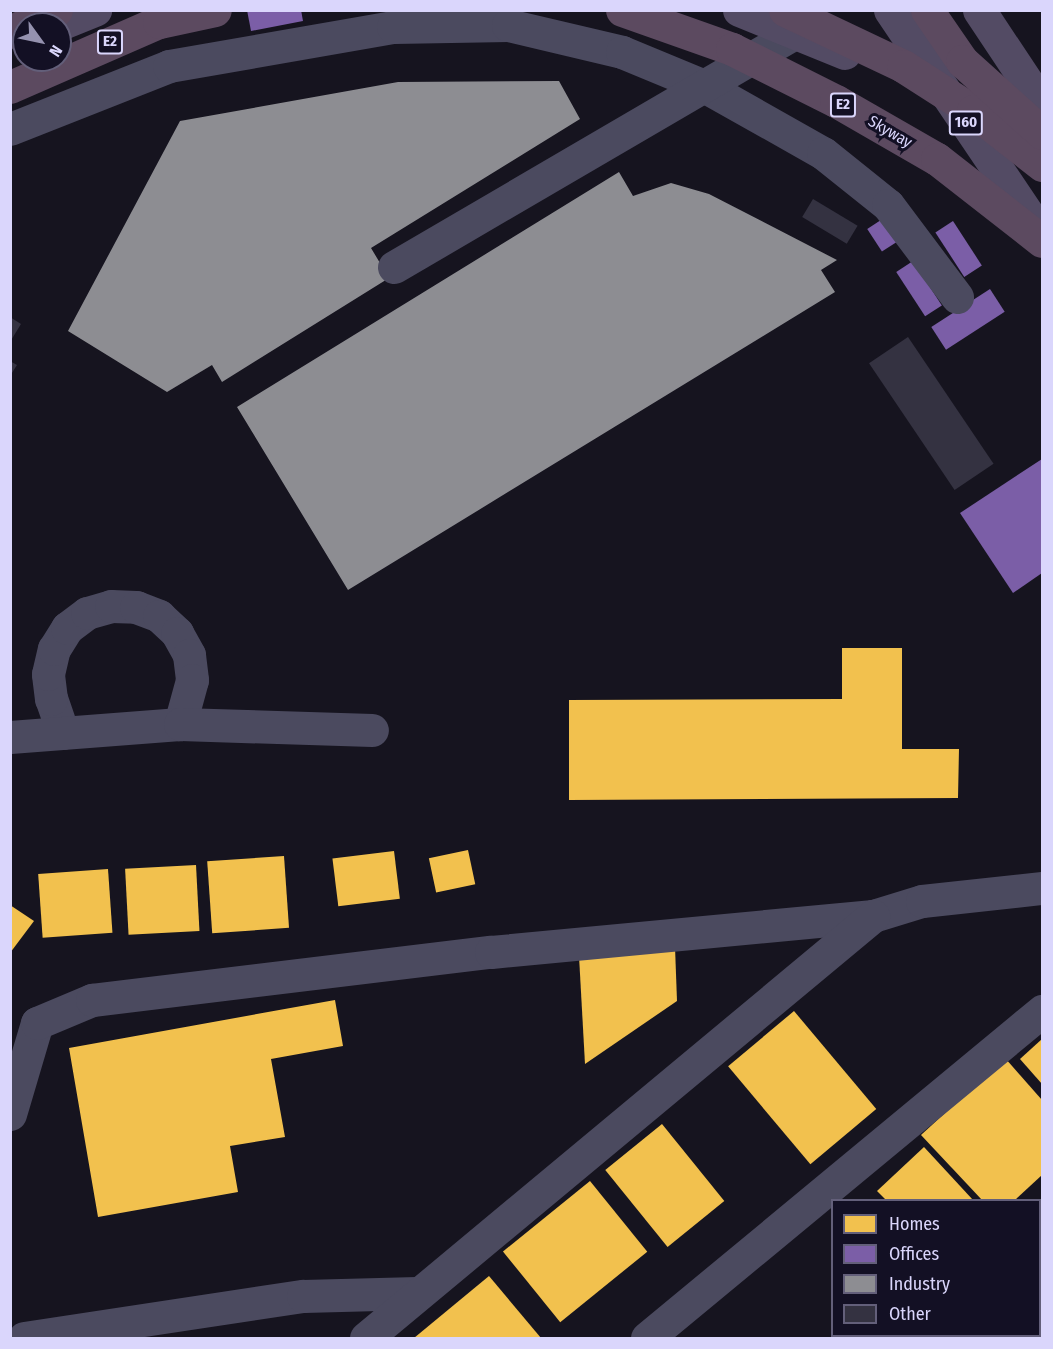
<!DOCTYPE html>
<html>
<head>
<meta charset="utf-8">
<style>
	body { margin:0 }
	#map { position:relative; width:1053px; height:1349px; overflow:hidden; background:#16141f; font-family:"Fira Sans Condensed",sans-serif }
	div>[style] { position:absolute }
	.homes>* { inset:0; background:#f2c14e; transform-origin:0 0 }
	.offices>* { inset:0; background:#7b5ea7; transform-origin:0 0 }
	.industry>* { inset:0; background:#8d8d92 }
	.building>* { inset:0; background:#343241; transform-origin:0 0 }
	.minor>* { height:33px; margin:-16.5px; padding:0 16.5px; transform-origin:16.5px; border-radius:16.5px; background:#4b4a5f }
	.major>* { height:33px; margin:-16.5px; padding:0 16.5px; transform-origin:16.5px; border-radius:16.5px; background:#534b64 }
	.highway>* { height:33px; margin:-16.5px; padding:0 16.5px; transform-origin:16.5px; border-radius:16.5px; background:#5c4a60 }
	span { translate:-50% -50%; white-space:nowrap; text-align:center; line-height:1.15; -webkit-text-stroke:6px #131024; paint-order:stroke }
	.shield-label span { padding:2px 4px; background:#131024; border:2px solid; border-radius:4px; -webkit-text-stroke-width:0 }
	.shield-label { font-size:15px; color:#dad6fc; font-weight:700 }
	.street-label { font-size:16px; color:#dad6fc }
	.frame { position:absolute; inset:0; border:12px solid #dad6fc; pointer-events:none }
	.legend { position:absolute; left:831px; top:1199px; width:210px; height:138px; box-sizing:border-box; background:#131024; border:2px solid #635f7a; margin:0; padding:8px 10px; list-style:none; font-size:18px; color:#dad6fc }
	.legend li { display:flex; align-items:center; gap:12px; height:30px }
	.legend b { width:30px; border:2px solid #635f7a }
	.north { position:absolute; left:12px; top:12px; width:60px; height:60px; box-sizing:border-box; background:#131024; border:2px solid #635f7a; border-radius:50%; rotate:123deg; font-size:16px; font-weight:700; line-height:24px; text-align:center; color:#dad6fc }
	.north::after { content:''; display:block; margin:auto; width:21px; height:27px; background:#9592af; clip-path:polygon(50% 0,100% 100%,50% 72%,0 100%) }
</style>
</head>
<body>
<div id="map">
	<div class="homes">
		<div style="clip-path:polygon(842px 648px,902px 648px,902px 749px,959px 749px,958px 798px,569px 800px,569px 700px,842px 699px)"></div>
		<div style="left:468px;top:850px;width:35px;height:40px;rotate:78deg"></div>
		<div style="left:394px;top:851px;width:48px;height:62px;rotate:83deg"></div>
		<div style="left:284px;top:856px;width:72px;height:77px;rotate:86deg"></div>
		<div style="left:196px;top:865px;width:66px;height:71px;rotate:87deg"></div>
		<div style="left:108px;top:869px;width:64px;height:70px;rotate:86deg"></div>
		<div style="clip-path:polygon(10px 905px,34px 921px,10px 953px)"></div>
		<div style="clip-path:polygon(675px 947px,677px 1001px,585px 1064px,579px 956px)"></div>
		<div style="clip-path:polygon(335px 1000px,343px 1046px,271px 1059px,285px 1137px,230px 1146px,238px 1192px,98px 1217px,69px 1048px)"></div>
		<div style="left:794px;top:1011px;width:128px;height:86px;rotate:50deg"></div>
		<div style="clip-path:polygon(1042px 1039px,1042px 1084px,1020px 1059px)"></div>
		<div style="clip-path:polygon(1005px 1058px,1042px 1100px,1042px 1175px,1015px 1200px,982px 1200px,921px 1135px)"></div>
		<div style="left:662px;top:1124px;width:99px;height:73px;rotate:51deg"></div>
		<div style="clip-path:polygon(924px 1147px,973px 1200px,886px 1200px,877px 1191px)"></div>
		<div style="left:590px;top:1181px;width:91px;height:112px;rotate:51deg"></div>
		<div style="clip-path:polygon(489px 1276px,541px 1338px,414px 1338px)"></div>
	</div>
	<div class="offices">
		<div style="clip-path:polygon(247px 10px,301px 10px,303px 21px,251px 31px)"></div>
		<div style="left:884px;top:218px;width:27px;height:20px;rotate:57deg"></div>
		<div style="left:953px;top:221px;width:53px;height:21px;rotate:57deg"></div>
		<div style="left:913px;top:261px;width:53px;height:20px;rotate:57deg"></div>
		<div style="left:990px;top:289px;width:27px;height:70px;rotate:57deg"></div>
		<div style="clip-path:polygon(1042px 459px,1042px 573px,1013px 593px,960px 513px)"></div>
	</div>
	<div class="industry">
		<div style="clip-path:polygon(559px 81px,580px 119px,371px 248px,389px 278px,222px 382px,212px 365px,167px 392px,68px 331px,180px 121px,398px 82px)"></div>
		<div style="clip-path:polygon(619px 172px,633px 196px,671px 183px,709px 194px,837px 260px,821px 270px,835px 292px,348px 590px,237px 407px)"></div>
	</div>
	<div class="building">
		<div style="left:813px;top:199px;width:52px;height:21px;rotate:31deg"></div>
		<div style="clip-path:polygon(10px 317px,21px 324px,10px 342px)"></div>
		<div style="left:908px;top:337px;width:153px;height:47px;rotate:56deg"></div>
		<div style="clip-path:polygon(10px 361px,17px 365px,10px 376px)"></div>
		<div style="clip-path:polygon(1040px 1217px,1042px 1220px,1040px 1325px)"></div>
		<div style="clip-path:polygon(874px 1336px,891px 1336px,893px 1338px,871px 1338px)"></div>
		<div style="clip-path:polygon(905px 1336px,1028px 1336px,1025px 1338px)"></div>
	</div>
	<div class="minor">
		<div style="left:10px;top:129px;width:171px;rotate:-21.6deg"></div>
		<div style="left:169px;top:66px;width:227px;rotate:-9.9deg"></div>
		<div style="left:393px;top:27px;width:115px;rotate:-1deg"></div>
		<div style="left:508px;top:25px;width:117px;rotate:13.3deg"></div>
		<div style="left:622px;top:52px;width:89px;rotate:22.5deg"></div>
		<div style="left:704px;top:86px;width:137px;rotate:29.4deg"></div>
		<div style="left:823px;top:153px;width:83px;rotate:38.7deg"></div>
		<div style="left:888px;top:205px;width:115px;rotate:53.1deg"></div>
		<div style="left:394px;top:267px;width:463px;rotate:-30.3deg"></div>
		<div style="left:63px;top:733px;width:36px;rotate:-109deg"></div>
		<div style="left:51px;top:699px;width:25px;rotate:-97deg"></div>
		<div style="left:48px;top:674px;width:26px;rotate:-77deg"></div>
		<div style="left:54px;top:649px;width:25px;rotate:-58deg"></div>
		<div style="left:67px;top:628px;width:25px;rotate:-37deg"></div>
		<div style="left:87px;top:613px;width:25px;rotate:-16deg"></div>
		<div style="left:111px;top:606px;width:25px;rotate:2deg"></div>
		<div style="left:136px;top:607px;width:25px;rotate:21deg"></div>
		<div style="left:159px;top:616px;width:25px;rotate:43deg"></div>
		<div style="left:177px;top:633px;width:25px;rotate:61deg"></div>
		<div style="left:189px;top:655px;width:25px;rotate:83deg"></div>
		<div style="left:192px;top:680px;width:46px;rotate:105.3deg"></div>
		<div style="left:10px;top:737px;width:170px;rotate:-4.4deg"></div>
		<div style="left:180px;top:724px;width:192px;rotate:1.8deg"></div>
		<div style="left:10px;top:1114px;width:95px;rotate:-73.5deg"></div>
		<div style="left:37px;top:1023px;width:60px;rotate:-22.7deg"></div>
		<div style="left:92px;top:1000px;width:402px;rotate:-6.9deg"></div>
		<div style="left:491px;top:952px;width:384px;rotate:-5.4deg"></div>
		<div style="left:873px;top:916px;width:51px;rotate:-17deg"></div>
		<div style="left:922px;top:901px;width:121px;rotate:-6.2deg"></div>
		<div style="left:24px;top:1338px;width:282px;rotate:-8.6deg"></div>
		<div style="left:303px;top:1296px;width:114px;rotate:-1.5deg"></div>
		<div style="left:366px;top:1338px;width:660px;rotate:-39.77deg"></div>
		<div style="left:647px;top:1338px;width:513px;rotate:-39.62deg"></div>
	</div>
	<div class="major">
		<div style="left:739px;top:10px;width:114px;rotate:22.1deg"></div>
		<div style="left:890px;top:10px;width:272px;rotate:56deg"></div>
		<div style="left:979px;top:10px;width:114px;rotate:56.4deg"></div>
		<div style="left:60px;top:24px;width:38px;rotate:-22deg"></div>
	</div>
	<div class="highway">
		<div style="left:622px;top:10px;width:117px;rotate:19.5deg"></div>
		<div style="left:732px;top:49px;width:116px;rotate:26.6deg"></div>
		<div style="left:836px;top:101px;width:116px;rotate:29.9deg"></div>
		<div style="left:937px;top:159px;width:133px;rotate:38deg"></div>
		<div style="left:785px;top:10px;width:131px;rotate:25.4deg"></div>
		<div style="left:903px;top:66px;width:83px;rotate:32.7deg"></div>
		<div style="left:973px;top:111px;width:88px;rotate:38deg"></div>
		<div style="left:927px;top:10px;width:62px;rotate:55.5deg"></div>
		<div style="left:962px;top:61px;width:108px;rotate:42deg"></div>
		<div style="left:10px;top:32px;width:51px;rotate:-25.6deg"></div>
		<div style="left:10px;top:87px;width:163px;rotate:-23.6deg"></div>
		<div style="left:159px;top:22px;width:57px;rotate:-12.1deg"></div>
	</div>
	<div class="shield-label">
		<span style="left:110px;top:42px">E2</span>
		<span style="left:843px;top:105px">E2</span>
		<span style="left:966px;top:123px">160</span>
	</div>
	<div class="street-label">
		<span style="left:890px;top:132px;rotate:30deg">Skyway</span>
	</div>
	<div class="frame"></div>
	<ul class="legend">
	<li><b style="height:16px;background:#f2c14e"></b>Homes</li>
	<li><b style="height:16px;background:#7b5ea7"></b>Offices</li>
	<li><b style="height:16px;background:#8d8d92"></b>Industry</li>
	<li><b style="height:16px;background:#343241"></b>Other</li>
	</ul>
	<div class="north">N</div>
</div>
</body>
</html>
